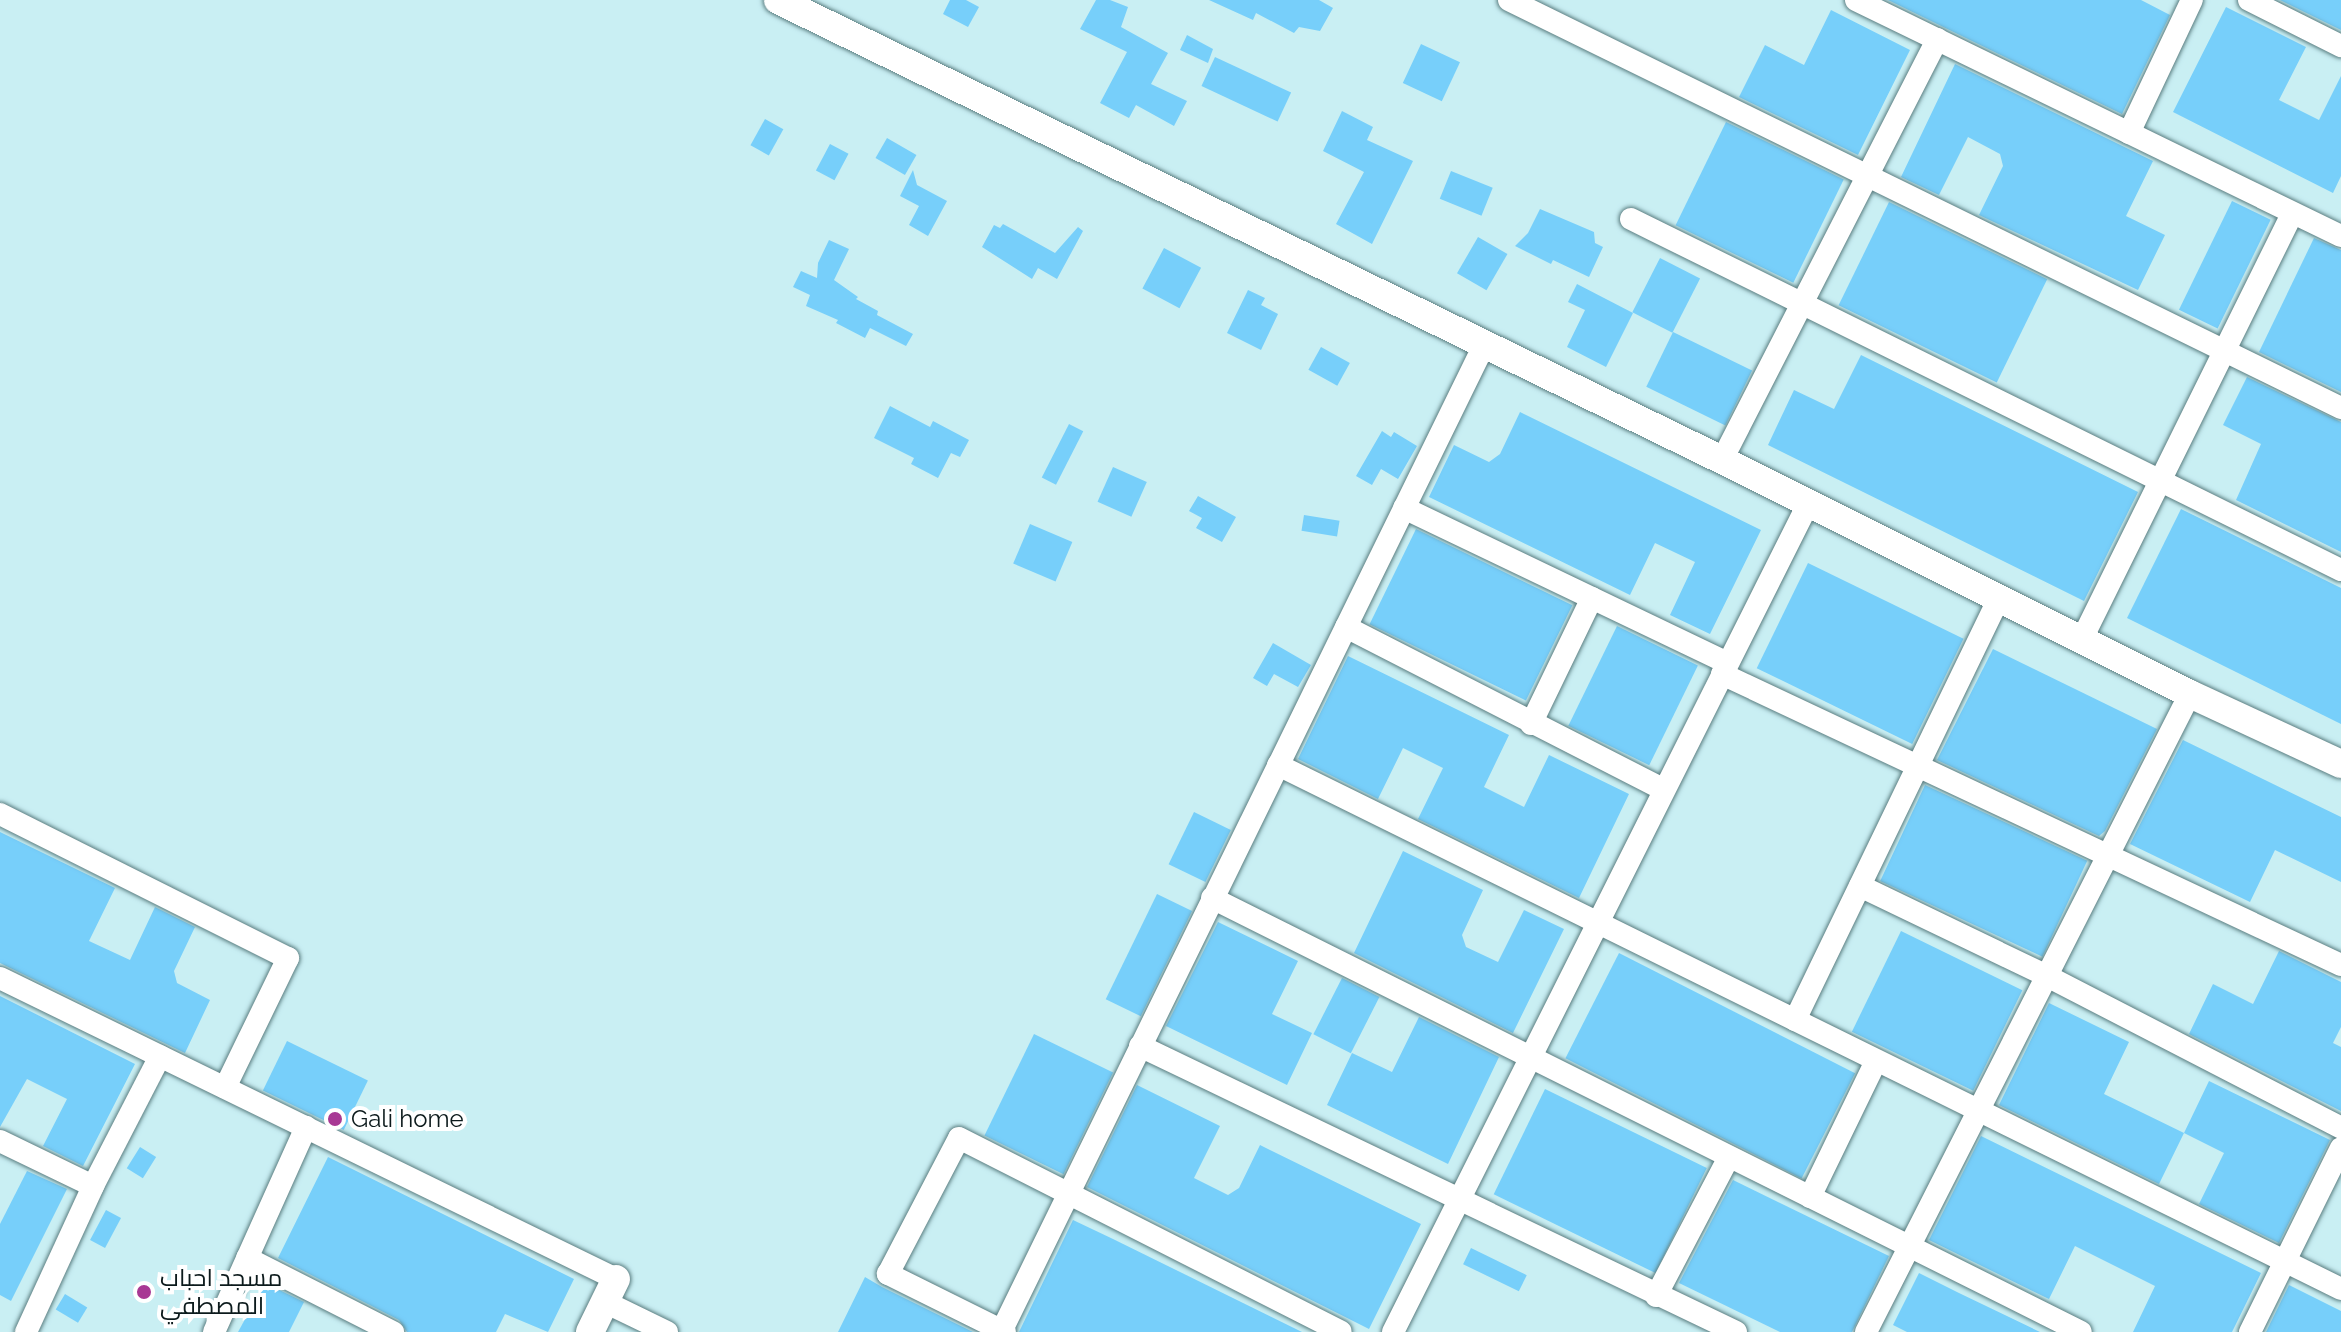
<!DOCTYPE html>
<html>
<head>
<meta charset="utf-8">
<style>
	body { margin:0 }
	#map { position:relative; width:2341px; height:1332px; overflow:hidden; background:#c9eff3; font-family:Raleway,Cairo,sans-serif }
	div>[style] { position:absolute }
	.building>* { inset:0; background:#77cffa; transform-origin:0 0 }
	.roads { filter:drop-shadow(0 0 2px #5a7d80) drop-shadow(0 0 2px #5a7d80) }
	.minor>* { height:22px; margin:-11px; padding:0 11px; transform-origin:11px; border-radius:11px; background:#fff }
	.tertiary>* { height:28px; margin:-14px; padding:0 14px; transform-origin:14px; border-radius:14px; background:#fff }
	.dots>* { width:22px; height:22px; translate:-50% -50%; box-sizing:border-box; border:4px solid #fff; border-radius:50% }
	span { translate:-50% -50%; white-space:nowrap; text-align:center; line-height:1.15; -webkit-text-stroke:8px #fff; paint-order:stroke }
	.poi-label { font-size:24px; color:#0c1a1c }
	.left { translate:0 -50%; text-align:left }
</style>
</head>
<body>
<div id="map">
	<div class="building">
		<div style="clip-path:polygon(950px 0,966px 0,979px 7px,968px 27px,943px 14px)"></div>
		<div style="clip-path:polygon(1096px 0,1110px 0,1128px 7px,1121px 27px,1168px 53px,1151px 84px,1187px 101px,1174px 126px,1136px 105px,1129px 118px,1100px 103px,1127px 52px,1080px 29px)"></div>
		<div style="clip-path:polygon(1209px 0,1319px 0,1333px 8px,1320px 31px,1299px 27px,1294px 33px,1256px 13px,1253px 20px)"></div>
		<div style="clip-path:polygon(1888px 0,2141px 0,2170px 15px,2122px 114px)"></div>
		<div style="clip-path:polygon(2280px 0,2341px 0,2341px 30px)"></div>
		<div style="clip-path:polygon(2226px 7px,2306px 47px,2279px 100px,2319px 120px,2341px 76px,2341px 176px,2333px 193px,2173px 112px)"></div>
		<div style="clip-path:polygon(1831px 10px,1910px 50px,1858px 155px,1739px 97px,1765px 45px,1804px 65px)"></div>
		<div style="clip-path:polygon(1187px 35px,1213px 49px,1208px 63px,1180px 50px)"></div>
		<div style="left:1421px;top:44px;width:43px;height:43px;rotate:25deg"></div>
		<div style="left:1215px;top:57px;width:84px;height:32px;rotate:25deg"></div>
		<div style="clip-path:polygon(1955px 64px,2153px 161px,2126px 216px,2165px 235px,2138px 290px,1979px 215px,2003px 166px,2000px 154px,1968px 137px,1939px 195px,1901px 177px)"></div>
		<div style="clip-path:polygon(1342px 111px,1373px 127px,1367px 140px,1413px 161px,1372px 244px,1336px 224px,1364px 172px,1323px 151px)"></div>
		<div style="left:765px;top:119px;width:21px;height:30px;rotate:29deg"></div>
		<div style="left:1726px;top:122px;width:131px;height:115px;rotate:26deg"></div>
		<div style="left:887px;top:138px;width:34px;height:23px;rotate:30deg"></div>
		<div style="left:830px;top:144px;width:21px;height:30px;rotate:28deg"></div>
		<div style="clip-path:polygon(913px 170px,917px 185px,947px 201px,928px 236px,909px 225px,919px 206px,900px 196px)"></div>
		<div style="left:1451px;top:171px;width:45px;height:30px;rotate:22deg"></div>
		<div style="left:2232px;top:201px;width:43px;height:121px;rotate:26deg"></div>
		<div style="left:1889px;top:202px;width:176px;height:115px;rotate:26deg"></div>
		<div style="clip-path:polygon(1540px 209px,1594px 232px,1595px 243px,1603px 247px,1589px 277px,1553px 260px,1551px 264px,1515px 246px,1528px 233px)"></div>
		<div style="clip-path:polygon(1003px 224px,1055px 253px,1078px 227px,1083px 231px,1057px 279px,1038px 268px,1032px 279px,982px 247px,994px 225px,1000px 228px)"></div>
		<div style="left:1478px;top:237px;width:34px;height:42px;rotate:30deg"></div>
		<div style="clip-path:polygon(2314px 238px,2341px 250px,2341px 392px,2259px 352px)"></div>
		<div style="clip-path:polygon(829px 240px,849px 249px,834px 280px,858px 297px,856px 299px,878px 311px,877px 315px,913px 334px,906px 346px,870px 328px,865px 338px,836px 323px,838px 320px,806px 306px,810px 295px,793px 287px,801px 271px,817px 278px,818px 263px)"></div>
		<div style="left:1164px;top:248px;width:42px;height:46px;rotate:28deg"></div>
		<div style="left:1660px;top:258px;width:45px;height:61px;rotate:27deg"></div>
		<div style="clip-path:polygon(1577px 284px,1633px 313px,1606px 367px,1567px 347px,1585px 310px,1568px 302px)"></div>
		<div style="clip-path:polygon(1248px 290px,1265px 298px,1261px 305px,1278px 314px,1261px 350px,1227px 333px)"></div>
		<div style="left:1673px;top:332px;width:88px;height:61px;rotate:26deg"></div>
		<div style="left:1321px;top:347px;width:33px;height:26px;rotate:29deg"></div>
		<div style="clip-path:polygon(1861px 355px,2138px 492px,2084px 601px,1768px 445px,1794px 390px,1834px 409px)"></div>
		<div style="clip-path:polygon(2247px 377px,2341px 422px,2341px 552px,2236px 500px,2261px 444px,2223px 425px)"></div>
		<div style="clip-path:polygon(890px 406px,930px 427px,933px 421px,969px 440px,960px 457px,951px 453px,938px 478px,911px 464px,914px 458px,874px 438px)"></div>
		<div style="clip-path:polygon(1520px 412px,1761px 530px,1710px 634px,1670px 615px,1695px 562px,1655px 543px,1630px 595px,1429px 497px,1454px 445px,1489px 462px,1500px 454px)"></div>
		<div style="left:1069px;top:424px;width:16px;height:60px;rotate:27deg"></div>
		<div style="clip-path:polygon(1382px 431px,1391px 437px,1394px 432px,1417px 446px,1398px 479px,1381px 469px,1372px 485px,1356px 476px)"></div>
		<div style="left:1113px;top:467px;width:37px;height:38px;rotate:24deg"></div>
		<div style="clip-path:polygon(1198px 496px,1236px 517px,1222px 542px,1196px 528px,1202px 518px,1189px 511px)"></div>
		<div style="clip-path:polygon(2181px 509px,2341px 588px,2341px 724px,2127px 618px)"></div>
		<div style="left:1304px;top:515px;width:36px;height:16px;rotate:9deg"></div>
		<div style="left:1030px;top:524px;width:46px;height:43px;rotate:23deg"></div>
		<div style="left:1416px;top:529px;width:174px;height:106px;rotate:26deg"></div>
		<div style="left:1808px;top:563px;width:173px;height:117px;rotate:26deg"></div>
		<div style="left:1617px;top:626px;width:90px;height:111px;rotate:26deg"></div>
		<div style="clip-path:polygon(1273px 643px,1311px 665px,1298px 687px,1274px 674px,1267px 686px,1253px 678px)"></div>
		<div style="clip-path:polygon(1993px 649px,2157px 729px,2105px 831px,2099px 836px,1937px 760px)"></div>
		<div style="clip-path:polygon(1348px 656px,1509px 735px,1484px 787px,1524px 807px,1549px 755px,1629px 794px,1579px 898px,1418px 819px,1443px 768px,1403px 748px,1378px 799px,1298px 759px)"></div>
		<div style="clip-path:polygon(2183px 740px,2341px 817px,2341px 882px,2275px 850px,2250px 902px,2130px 844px)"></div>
		<div style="left:1925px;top:785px;width:179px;height:106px;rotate:25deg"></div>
		<div style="left:1194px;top:812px;width:41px;height:58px;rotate:26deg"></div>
		<div style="clip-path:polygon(0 832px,115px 888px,89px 941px,130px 960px,155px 907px,195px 927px,174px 971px,177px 983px,210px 1000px,185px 1053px,0 963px)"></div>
		<div style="clip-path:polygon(1403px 851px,1483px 890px,1462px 935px,1466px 947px,1498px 962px,1524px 910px,1564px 929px,1513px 1033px,1354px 953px)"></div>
		<div style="left:1157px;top:894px;width:39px;height:117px;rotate:26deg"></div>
		<div style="clip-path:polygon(1218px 922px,1298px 961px,1272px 1014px,1312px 1033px,1287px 1085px,1166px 1026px)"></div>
		<div style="left:1901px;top:931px;width:135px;height:112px;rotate:26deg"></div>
		<div style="clip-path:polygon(2279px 951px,2341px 982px,2341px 1027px,2333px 1043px,2341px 1047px,2341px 1111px,2189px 1034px,2213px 984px,2253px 1004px)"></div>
		<div style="left:1619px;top:953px;width:265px;height:118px;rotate:27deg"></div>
		<div style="left:1342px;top:978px;width:42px;height:63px;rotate:27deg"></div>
		<div style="clip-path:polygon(0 996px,135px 1064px,83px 1166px,43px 1146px,67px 1099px,27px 1079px,0 1127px)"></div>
		<div style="clip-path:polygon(2049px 1003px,2129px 1042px,2104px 1094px,2184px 1133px,2159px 1184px,1999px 1105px)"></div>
		<div style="clip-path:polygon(1419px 1017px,1499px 1057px,1448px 1164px,1327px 1105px,1352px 1053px,1392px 1072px)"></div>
		<div style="left:1034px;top:1034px;width:88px;height:113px;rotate:26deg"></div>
		<div style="left:287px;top:1041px;width:90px;height:55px;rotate:26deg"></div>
		<div style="clip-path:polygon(2209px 1081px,2330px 1140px,2279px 1243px,2199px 1204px,2224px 1153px,2184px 1133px)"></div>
		<div style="clip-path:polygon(1137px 1085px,1220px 1126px,1194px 1178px,1228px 1195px,1239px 1188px,1260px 1145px,1421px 1224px,1369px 1329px,1087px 1187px)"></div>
		<div style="left:1545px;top:1089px;width:180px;height:117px;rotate:26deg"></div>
		<div style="clip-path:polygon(1981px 1136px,2261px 1273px,2232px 1332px,2133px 1332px,2155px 1286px,2075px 1246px,2049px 1299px,1929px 1240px)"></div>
		<div style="left:140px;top:1147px;width:19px;height:25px;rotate:32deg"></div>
		<div style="clip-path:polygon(328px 1157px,574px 1279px,548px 1332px,505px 1314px,496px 1332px,407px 1332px,399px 1320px,278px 1258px)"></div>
		<div style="clip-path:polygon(27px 1171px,67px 1189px,11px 1301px,0 1295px,0 1224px)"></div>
		<div style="clip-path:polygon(1733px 1180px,1889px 1256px,1852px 1332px,1780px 1332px,1679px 1283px)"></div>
		<div style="left:106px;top:1210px;width:17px;height:34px;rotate:28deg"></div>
		<div style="clip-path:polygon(1073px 1220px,1113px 1239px,1302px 1332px,1019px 1332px)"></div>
		<div style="left:1471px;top:1248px;width:62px;height:18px;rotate:26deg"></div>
		<div style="clip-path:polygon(1919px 1273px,1959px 1293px,2040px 1332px,1907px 1332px,1893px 1325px)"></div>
		<div style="clip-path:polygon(865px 1277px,882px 1287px,973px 1332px,838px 1332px)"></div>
		<div style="clip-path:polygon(265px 1283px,304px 1302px,289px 1332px,238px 1332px)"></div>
		<div style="clip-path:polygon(2289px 1285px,2341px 1311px,2341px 1332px,2266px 1332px)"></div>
		<div style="left:65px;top:1294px;width:26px;height:18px;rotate:31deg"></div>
	</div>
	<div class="roads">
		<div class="minor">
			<div style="left:1509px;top:0;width:927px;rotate:26.12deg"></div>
			<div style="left:1856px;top:0;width:539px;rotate:25.95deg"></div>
			<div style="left:2249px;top:0;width:103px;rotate:26.6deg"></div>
			<div style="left:2129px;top:133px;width:147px;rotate:-64.7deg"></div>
			<div style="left:1631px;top:219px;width:792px;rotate:26.31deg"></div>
			<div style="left:1722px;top:460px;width:473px;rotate:-62.9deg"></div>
			<div style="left:1404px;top:508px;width:358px;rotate:25.6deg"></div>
			<div style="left:1346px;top:627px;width:357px;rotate:27.1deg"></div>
			<div style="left:2082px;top:639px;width:475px;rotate:-63.7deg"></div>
			<div style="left:1722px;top:674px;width:684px;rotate:25.18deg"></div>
			<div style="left:1531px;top:724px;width:140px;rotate:-64.2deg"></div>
			<div style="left:1278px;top:765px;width:1185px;rotate:26.24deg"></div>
			<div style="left:0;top:814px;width:322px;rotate:26.6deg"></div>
			<div style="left:288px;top:958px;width:144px;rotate:115.9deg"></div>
			<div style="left:1860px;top:886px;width:208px;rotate:25.7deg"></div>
			<div style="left:2047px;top:976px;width:331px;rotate:27.3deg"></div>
			<div style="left:1212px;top:898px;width:971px;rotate:26.54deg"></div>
			<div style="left:0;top:978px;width:686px;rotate:26.04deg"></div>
			<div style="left:1795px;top:1020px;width:469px;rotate:-64.2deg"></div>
			<div style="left:1140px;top:1046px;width:661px;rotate:25.63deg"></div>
			<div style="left:0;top:1141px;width:103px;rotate:25.8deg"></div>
			<div style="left:1810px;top:1197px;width:151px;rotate:-64.1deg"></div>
			<div style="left:247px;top:1258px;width:164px;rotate:26.9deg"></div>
			<div style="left:1656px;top:1296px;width:157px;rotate:-62.3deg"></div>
			<div style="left:605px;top:1302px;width:69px;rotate:25.8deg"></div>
			<div style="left:26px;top:1332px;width:161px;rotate:-65.3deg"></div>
			<div style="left:93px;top:1186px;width:146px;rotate:-62.7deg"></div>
			<div style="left:214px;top:1332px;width:225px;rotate:-65.8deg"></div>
			<div style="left:1001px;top:1332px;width:1099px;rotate:-63.92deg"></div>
			<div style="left:1005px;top:1332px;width:131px;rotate:-153.6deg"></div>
			<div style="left:888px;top:1274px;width:153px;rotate:-62.4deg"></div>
			<div style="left:959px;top:1138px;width:428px;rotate:26.9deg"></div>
			<div style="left:1393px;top:1332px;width:926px;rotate:-63.38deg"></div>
			<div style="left:1866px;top:1332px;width:716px;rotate:-63.08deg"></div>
			<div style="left:2250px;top:1332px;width:205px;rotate:-63.7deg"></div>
		</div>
		<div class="tertiary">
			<div style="left:778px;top:0;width:1050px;rotate:25.98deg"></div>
			<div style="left:1722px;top:460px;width:523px;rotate:26.57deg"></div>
			<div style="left:2190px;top:694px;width:166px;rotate:24.9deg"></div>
			<div style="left:590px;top:1332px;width:59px;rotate:-63.9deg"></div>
		</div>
	</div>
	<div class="dots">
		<div style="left:335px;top:1119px;background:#a83894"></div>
		<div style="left:144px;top:1292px;background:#a83894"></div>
	</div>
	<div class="poi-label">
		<span class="left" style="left:351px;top:1119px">Gali home</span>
		<span class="left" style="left:160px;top:1292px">مسجد احباب<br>المصطفي</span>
	</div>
</div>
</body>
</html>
